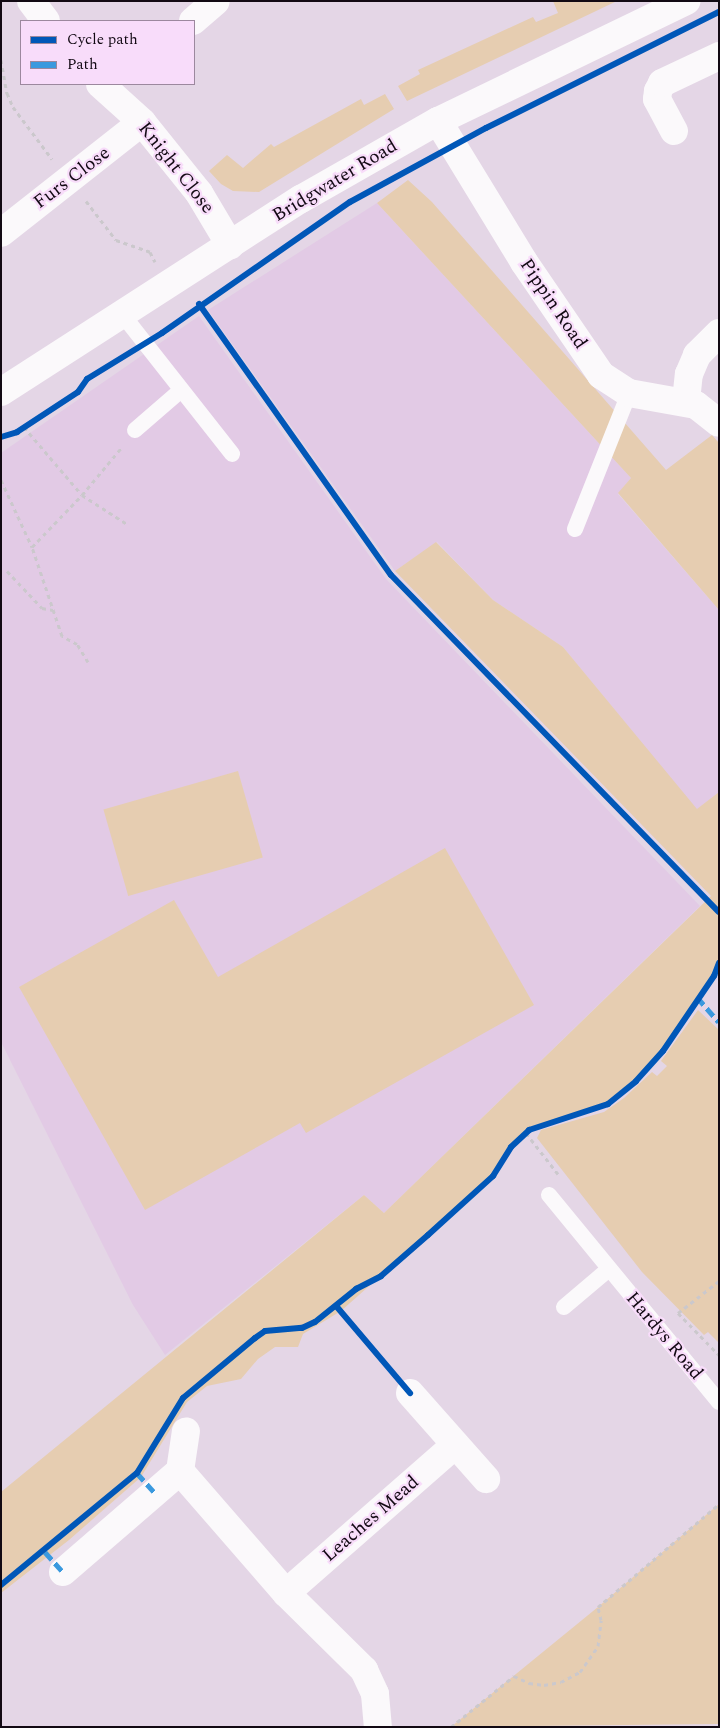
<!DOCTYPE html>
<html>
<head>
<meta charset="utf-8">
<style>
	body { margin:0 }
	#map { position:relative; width:720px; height:1728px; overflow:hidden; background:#e4d6e6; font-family:Spectral,serif }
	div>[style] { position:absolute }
	.built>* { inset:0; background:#e2cae5 }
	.green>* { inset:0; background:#e6cdb1; transform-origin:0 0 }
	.path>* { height:3px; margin-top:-1.5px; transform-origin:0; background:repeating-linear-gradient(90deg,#cbc8cc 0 4px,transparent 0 8px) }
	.lane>* { height:16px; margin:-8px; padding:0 8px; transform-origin:8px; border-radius:8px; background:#fbf9fb }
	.street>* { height:28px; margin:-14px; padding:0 14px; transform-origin:14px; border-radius:14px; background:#fbf9fb }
	.quiet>* { height:5px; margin-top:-2.5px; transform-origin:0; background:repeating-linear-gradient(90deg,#3a99de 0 10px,transparent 0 15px) }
	.cycleway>* { height:6px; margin:-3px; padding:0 3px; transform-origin:3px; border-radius:3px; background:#0057b8 }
	span { translate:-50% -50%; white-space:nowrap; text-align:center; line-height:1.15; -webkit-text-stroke:4.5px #f8dcfa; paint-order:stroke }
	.street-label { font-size:19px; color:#120913 }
	.frame { position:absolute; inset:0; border:2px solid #120913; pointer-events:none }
	.legend { position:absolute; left:20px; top:20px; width:175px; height:65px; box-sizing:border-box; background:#f8dcfa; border:1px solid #9c889e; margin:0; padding:6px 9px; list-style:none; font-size:15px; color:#120913 }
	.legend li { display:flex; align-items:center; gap:10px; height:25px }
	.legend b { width:25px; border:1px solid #9c889e }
</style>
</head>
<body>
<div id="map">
	<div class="built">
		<div style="clip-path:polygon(377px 203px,631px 478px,618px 494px,719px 610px,719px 792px,697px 810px,563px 647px,493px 600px,437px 542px,395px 571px,208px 310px)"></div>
		<div style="clip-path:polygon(199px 316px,386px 579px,700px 906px,384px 1213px,364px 1195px,165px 1355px,133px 1305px,1px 1042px,1px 453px)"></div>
	</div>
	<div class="green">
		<div style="clip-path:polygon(553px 1px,617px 1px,407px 101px,398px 86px,420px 74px,418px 70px,533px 17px,536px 22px,558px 13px)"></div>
		<div style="clip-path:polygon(385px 94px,394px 109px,259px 192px,233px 191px,221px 184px,209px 171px,227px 155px,243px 168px,271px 144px,274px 147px,361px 99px,364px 105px)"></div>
		<div style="clip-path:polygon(408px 180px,432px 202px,666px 470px,712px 435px,719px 443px,719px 610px,618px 493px,631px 478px,377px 203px)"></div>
		<div style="clip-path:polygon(436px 542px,493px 600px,563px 647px,697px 809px,719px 792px,719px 963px,714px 976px,663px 1051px,636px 1081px,608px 1104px,529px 1130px,511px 1147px,493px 1176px,341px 1311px,303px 1334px,298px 1347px,275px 1347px,258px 1359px,241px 1379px,207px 1386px,187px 1402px,141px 1477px,69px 1540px,1px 1593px,1px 1492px,364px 1195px,384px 1213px,711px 896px,395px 571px)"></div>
		<div style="left:238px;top:771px;width:90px;height:140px;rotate:74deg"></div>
		<div style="clip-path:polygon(445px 848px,534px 1005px,306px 1133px,300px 1123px,145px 1210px,19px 987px,174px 900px,218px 977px)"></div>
		<div style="clip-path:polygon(698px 1010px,719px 1030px,719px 1343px,708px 1332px,704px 1335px,642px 1272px,537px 1138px,541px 1130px,604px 1112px,624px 1098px,652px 1072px,657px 1076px,667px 1066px,661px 1061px)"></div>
		<div style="clip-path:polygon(719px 1504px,719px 1724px,451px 1727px,598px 1607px)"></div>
	</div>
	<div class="path">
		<div style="left:1px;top:60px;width:34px;rotate:80deg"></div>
		<div style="left:7px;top:93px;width:15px;rotate:67deg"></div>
		<div style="left:13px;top:107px;width:65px;rotate:53.1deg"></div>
		<div style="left:86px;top:201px;width:49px;rotate:52.4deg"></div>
		<div style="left:116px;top:240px;width:36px;rotate:19deg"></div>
		<div style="left:150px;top:252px;width:11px;rotate:63deg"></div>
		<div style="left:24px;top:427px;width:89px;rotate:49.5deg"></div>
		<div style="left:82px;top:495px;width:54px;rotate:32.8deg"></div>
		<div style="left:1px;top:480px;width:74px;rotate:65.2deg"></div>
		<div style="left:7px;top:571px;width:51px;rotate:46.6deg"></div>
		<div style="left:42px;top:608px;width:11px;rotate:10deg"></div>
		<div style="left:88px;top:662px;width:21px;rotate:-121deg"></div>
		<div style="left:77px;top:644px;width:17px;rotate:-152deg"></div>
		<div style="left:62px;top:636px;width:94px;rotate:-108.6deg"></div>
		<div style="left:32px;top:547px;width:72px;rotate:-46.1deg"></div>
		<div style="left:82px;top:495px;width:62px;rotate:-50.2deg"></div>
		<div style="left:526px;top:1133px;width:52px;rotate:52deg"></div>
		<div style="left:678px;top:1313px;width:59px;rotate:45.7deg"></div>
		<div style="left:678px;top:1313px;width:52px;rotate:-38deg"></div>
		<div style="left:451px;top:1727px;width:81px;rotate:-39deg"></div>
		<div style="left:514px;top:1676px;width:17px;rotate:25deg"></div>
		<div style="left:529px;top:1683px;width:15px;rotate:8deg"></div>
		<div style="left:544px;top:1685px;width:17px;rotate:-10deg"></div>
		<div style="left:561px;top:1682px;width:21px;rotate:-28deg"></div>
		<div style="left:580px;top:1672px;width:32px;rotate:-55deg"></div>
		<div style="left:598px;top:1646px;width:26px;rotate:-83deg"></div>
		<div style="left:601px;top:1620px;width:13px;rotate:-103deg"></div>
		<div style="left:598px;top:1607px;width:159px;rotate:-40.4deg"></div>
	</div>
	<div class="lane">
		<div style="left:122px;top:314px;width:178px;rotate:51.8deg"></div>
		<div style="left:135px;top:430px;width:60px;rotate:-40.9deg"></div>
		<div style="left:575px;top:529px;width:146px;rotate:-68.3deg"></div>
		<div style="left:549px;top:1195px;width:268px;rotate:50.6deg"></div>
		<div style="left:564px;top:1307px;width:59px;rotate:-40.2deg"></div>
	</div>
	<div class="street">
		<div style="left:31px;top:1px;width:25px;rotate:53deg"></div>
		<div style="left:193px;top:21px;width:30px;rotate:-41deg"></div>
		<div style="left:100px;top:84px;width:57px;rotate:42.1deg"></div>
		<div style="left:142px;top:122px;width:91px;rotate:51.2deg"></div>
		<div style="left:199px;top:193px;width:61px;rotate:59.2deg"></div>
		<div style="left:438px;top:121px;width:165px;rotate:58.6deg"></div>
		<div style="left:524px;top:262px;width:137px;rotate:55.7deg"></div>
		<div style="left:601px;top:375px;width:33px;rotate:33deg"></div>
		<div style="left:629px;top:393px;width:68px;rotate:10.2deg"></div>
		<div style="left:696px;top:405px;width:29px;rotate:38deg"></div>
		<div style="left:674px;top:131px;width:36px;rotate:-118deg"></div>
		<div style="left:657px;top:99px;width:8px;rotate:-83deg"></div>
		<div style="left:658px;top:91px;width:9px;rotate:-63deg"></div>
		<div style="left:662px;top:83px;width:63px;rotate:-25.3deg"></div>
		<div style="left:1px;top:233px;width:179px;rotate:-38.2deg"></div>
		<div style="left:1px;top:392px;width:357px;rotate:-32.8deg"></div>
		<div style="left:301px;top:199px;width:158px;rotate:-29.7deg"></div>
		<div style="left:438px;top:121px;width:276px;rotate:-25.8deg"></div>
		<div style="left:686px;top:401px;width:27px;rotate:-84deg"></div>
		<div style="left:689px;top:374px;width:21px;rotate:-67deg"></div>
		<div style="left:697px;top:355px;width:31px;rotate:-45deg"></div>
		<div style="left:410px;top:1393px;width:115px;rotate:48.5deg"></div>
		<div style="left:180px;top:1471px;width:40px;rotate:-81.5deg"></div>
		<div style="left:63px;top:1572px;width:155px;rotate:-40.8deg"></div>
		<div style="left:180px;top:1471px;width:162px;rotate:49deg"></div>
		<div style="left:286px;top:1593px;width:110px;rotate:44.6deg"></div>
		<div style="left:364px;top:1670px;width:26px;rotate:65deg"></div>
		<div style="left:375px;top:1694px;width:33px;rotate:85deg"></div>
		<div style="left:286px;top:1593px;width:225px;rotate:-41.2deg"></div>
	</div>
	<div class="quiet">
		<div style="left:697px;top:997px;width:33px;rotate:49deg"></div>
		<div style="left:137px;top:1473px;width:27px;rotate:48deg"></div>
		<div style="left:45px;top:1552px;width:27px;rotate:48deg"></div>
	</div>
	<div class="cycleway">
		<div style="left:199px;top:304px;width:332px;rotate:54.7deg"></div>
		<div style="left:391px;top:575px;width:470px;rotate:45.8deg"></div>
		<div style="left:1px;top:437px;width:17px;rotate:-17deg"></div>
		<div style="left:17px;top:432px;width:73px;rotate:-33.3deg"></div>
		<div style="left:78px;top:392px;width:16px;rotate:-55deg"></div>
		<div style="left:87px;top:379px;width:88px;rotate:-31.5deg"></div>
		<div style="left:162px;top:333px;width:229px;rotate:-34.9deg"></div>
		<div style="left:350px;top:202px;width:155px;rotate:-28.6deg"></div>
		<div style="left:486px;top:128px;width:260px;rotate:-26.5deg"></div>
		<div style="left:337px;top:1307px;width:113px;rotate:49.7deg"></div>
		<div style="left:1px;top:1585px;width:176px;rotate:-39.5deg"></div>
		<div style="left:137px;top:1473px;width:88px;rotate:-58.5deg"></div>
		<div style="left:183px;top:1398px;width:94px;rotate:-39.8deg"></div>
		<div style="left:255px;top:1338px;width:12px;rotate:-35deg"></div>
		<div style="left:265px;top:1331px;width:37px;rotate:-5deg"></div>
		<div style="left:302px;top:1328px;width:14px;rotate:-25deg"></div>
		<div style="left:315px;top:1322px;width:53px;rotate:-38.8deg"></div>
		<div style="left:356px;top:1289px;width:28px;rotate:-27deg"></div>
		<div style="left:381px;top:1276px;width:62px;rotate:-41.1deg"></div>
		<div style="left:428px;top:1235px;width:88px;rotate:-42.2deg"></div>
		<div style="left:493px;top:1176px;width:34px;rotate:-58deg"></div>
		<div style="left:511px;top:1147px;width:25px;rotate:-43deg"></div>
		<div style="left:529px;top:1130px;width:83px;rotate:-18.2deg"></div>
		<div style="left:608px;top:1104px;width:36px;rotate:-39deg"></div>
		<div style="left:636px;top:1081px;width:40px;rotate:-48deg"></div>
		<div style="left:663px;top:1051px;width:91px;rotate:-55.8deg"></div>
		<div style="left:714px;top:976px;width:14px;rotate:-69deg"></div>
	</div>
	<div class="street-label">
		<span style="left:176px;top:168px;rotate:52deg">Knight Close</span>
		<span style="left:72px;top:178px;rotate:-37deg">Furs Close</span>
		<span style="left:335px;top:181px;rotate:-31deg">Bridgwater Road</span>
		<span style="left:553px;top:304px;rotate:56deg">Pippin Road</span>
		<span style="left:664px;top:1336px;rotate:50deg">Hardys Road</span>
		<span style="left:371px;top:1519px;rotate:-41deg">Leaches Mead</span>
	</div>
	<div class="frame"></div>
	<ul class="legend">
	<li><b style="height:6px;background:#0057b8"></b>Cycle path</li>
	<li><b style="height:6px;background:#3a99de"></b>Path</li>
	</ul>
</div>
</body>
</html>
